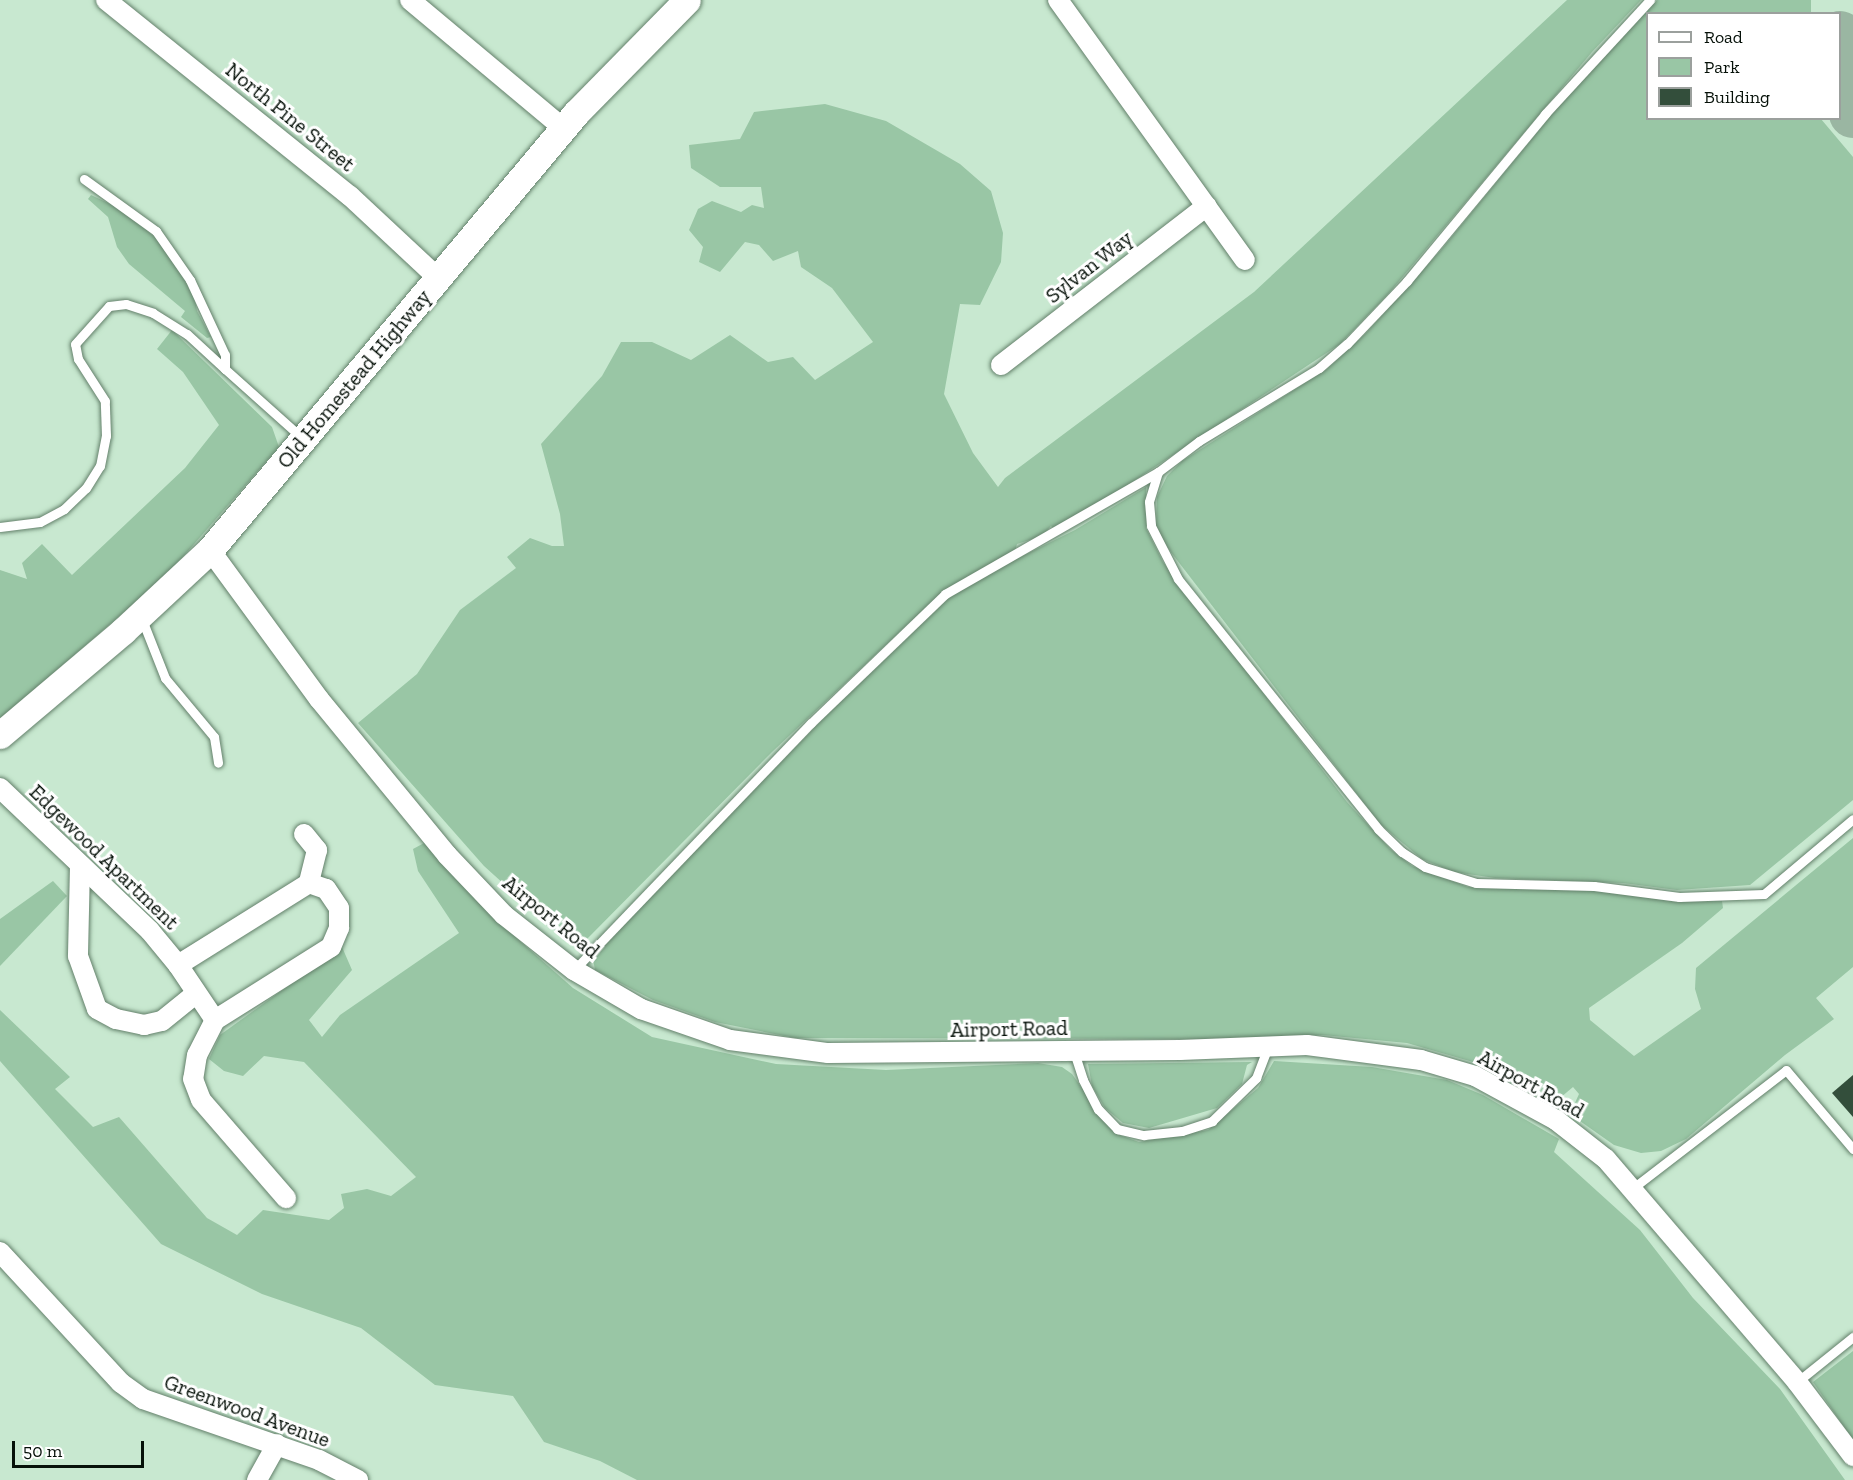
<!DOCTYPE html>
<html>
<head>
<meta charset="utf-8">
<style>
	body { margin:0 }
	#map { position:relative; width:1853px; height:1480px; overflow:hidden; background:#c8e8d0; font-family:"Zilla Slab",serif }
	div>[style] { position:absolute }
	.green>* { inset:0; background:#99c6a5 }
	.taxiway>* { height:48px; margin:-24px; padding:0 24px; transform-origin:24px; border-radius:24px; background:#9ab6a2 }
	.building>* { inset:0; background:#334e3b }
	.roads { filter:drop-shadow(0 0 2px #63806a) drop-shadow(0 0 2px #63806a) }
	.lane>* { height:9px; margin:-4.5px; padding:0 4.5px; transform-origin:4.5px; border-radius:4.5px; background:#fff }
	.street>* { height:20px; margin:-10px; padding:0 10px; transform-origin:10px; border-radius:10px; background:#fff }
	.secondary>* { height:27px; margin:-13.5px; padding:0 13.5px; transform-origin:13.5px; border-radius:13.5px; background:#fff }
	span { translate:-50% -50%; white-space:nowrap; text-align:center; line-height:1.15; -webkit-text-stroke:6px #fff; paint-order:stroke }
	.street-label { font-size:21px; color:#061109 }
	.legend { position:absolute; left:1646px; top:12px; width:195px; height:108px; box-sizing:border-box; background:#fff; border:2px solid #9ba09d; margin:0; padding:8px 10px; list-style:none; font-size:18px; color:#061109 }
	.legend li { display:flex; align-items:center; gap:12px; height:30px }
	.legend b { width:30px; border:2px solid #9ba09d }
	.scale { position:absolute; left:12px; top:1441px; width:132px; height:27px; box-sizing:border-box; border:3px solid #061109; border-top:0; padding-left:8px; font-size:18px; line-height:21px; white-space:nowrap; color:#061109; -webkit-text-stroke:4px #fff; paint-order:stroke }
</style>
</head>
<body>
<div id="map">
	<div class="green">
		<div style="clip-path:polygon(1567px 0,1641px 0,1592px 52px,1389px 293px,1340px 344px,1057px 532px,1051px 526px,1042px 536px,1017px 544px,1015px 551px,943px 591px,772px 752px,585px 941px,560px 935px,484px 866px,358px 723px,417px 674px,460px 610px,516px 568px,507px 557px,530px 538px,552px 546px,564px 546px,560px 514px,541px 444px,602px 376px,621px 342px,652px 342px,691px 360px,730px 335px,768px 362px,793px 357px,815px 380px,873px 342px,832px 288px,801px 267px,798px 251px,773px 261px,759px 245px,745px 242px,720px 272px,699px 262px,703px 247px,689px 230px,698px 209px,712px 201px,741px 212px,752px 205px,764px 208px,761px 187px,720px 187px,691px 168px,689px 145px,740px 139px,754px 112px,825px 104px,886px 121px,960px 164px,991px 191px,1003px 233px,1001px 262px,980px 305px,960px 304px,944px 394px,973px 453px,998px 487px,1005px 478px,1254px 292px)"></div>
		<div style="clip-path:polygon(1657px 0,1811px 0,1811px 13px,1648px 14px,1648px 118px,1821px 119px,1853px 157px,1853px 800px,1750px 885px,1677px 890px,1623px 883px,1495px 878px,1454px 872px,1422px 859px,1380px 824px,1167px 547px,1156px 525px,1157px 497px,1167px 476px,1182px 461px,1327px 369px,1366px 333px,1441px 250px,1557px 108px)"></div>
		<div style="clip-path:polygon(91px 195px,123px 210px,157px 239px,194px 294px,197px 311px,211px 337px,207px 338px,181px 317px,185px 311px,129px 264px,117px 247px,108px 217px,88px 199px)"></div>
		<div style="clip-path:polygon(172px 330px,272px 427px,279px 447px,167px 575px,0 719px,0 570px,27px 579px,22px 563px,42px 544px,72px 575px,185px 468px,219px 425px,183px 372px,157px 349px)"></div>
		<div style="clip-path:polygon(1146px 487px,1146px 528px,1163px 562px,1347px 802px,1390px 849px,1412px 866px,1468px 887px,1592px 890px,1678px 902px,1722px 901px,1723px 908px,1682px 943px,1589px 1008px,1590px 1020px,1634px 1056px,1701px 1009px,1695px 989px,1696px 968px,1853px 838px,1853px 967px,1816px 998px,1834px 1019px,1785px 1055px,1686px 1139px,1661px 1151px,1641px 1153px,1614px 1145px,1570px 1114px,1579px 1094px,1573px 1087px,1554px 1103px,1480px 1064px,1407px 1043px,1323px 1035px,1218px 1039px,795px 1038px,715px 1022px,653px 1000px,595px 970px,593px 959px,641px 906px,823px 719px,948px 599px,984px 575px,1075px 530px)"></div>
		<div style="clip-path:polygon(426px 842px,521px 942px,573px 988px,652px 1037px,776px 1064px,886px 1070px,1038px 1063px,1062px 1067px,1072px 1074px,1114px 1133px,1139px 1142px,1208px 1130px,1258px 1088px,1274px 1061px,1372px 1067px,1447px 1080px,1483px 1095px,1559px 1139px,1554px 1152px,1640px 1230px,1693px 1298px,1780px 1389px,1845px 1480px,637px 1480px,600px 1461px,544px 1442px,513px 1396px,435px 1385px,361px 1328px,262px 1294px,161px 1244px,0 1061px,0 1010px,70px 1077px,55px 1089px,93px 1127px,119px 1117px,207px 1218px,237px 1235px,263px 1210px,329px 1220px,344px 1208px,341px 1194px,367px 1189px,391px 1196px,416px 1177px,304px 1062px,264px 1056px,243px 1076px,224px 1071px,209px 1059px,220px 1035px,342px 947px,352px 970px,309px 1020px,322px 1037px,340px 1015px,459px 933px,418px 871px,413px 849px)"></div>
		<div style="clip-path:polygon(53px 881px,67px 896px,0 966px,0 919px)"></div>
		<div style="clip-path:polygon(1252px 1062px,1247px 1065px,1242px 1084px,1217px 1108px,1149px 1128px,1123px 1123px,1105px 1108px,1092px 1086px,1088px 1064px)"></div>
		<div style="clip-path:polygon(1853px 1351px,1853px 1440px,1813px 1382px)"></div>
	</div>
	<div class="taxiway">
		<div style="left:1840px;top:35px;width:80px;rotate:80.7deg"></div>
	</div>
	<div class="building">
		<div style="clip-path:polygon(1853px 1075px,1853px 1117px,1832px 1093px)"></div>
	</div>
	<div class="roads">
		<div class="lane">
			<div style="left:84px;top:179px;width:89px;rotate:35.8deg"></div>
			<div style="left:156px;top:231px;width:60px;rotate:55.2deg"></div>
			<div style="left:190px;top:280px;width:83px;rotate:65deg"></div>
			<div style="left:225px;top:355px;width:14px;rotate:90deg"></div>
			<div style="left:225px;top:369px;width:102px;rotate:41.8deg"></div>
			<div style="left:1158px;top:472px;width:31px;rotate:107deg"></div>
			<div style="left:1149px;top:502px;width:24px;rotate:85deg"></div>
			<div style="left:1151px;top:526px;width:59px;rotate:63deg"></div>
			<div style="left:1178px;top:579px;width:320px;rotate:51.3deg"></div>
			<div style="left:1378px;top:829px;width:33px;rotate:44deg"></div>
			<div style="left:1402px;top:852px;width:27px;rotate:33deg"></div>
			<div style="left:1425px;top:867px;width:53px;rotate:17.4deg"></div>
			<div style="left:1476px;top:883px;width:118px;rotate:1.5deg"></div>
			<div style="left:1594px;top:886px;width:86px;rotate:7.4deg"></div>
			<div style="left:1679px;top:897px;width:85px;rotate:-2deg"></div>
			<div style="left:1764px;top:894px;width:116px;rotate:-40.1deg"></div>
			<div style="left:0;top:527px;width:40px;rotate:-7.1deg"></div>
			<div style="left:40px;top:522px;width:27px;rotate:-28deg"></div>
			<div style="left:64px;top:509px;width:30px;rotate:-44deg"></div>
			<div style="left:86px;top:488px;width:26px;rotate:-58deg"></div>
			<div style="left:100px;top:466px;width:31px;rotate:-79deg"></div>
			<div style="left:106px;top:436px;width:35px;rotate:-92deg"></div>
			<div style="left:105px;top:401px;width:50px;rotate:-122.7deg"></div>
			<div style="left:78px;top:359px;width:15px;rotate:-101deg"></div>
			<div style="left:75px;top:344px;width:51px;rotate:-48.2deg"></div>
			<div style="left:109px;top:306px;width:17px;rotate:-7deg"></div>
			<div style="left:126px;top:304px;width:28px;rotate:18deg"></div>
			<div style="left:153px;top:313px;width:40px;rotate:32deg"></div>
			<div style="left:187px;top:334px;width:52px;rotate:42.6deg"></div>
			<div style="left:141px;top:617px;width:66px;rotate:68.5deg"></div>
			<div style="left:165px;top:678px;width:77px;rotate:50.3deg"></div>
			<div style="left:214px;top:737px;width:26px;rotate:81deg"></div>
			<div style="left:574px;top:970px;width:342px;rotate:-46.2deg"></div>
			<div style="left:811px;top:723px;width:186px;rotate:-43.9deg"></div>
			<div style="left:945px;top:594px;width:245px;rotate:-29.8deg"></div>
			<div style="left:1158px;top:472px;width:51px;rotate:-37.1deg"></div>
			<div style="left:1199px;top:441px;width:140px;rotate:-31.3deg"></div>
			<div style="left:1319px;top:368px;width:37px;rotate:-41deg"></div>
			<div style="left:1347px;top:344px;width:87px;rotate:-46.4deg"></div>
			<div style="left:1407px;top:281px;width:217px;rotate:-50.4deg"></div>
			<div style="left:1545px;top:114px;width:155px;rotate:-47.4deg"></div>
			<div style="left:1074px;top:1052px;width:29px;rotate:72deg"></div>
			<div style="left:1083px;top:1080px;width:33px;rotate:63deg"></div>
			<div style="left:1098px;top:1109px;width:28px;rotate:46deg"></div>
			<div style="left:1117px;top:1129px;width:28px;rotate:13deg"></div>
			<div style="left:1144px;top:1135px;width:38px;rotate:-6deg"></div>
			<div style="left:1182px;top:1131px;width:32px;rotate:-18deg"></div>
			<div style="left:1212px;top:1121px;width:62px;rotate:-44.3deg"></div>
			<div style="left:1256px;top:1078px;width:33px;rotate:-69deg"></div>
			<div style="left:1633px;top:1188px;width:193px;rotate:-37.6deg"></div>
			<div style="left:1786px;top:1070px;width:104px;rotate:49.7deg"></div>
			<div style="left:1797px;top:1382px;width:72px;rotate:-38.8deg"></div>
		</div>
		<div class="street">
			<div style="left:106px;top:0;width:313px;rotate:38.8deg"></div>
			<div style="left:350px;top:196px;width:120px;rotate:43deg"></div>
			<div style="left:410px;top:0;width:199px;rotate:39.9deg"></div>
			<div style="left:1058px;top:0;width:320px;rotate:54.3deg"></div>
			<div style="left:1001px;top:365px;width:260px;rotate:-37.7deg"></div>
			<div style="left:210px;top:550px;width:185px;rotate:53.8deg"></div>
			<div style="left:319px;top:699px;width:202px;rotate:50.6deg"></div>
			<div style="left:447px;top:855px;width:83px;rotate:46.5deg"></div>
			<div style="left:504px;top:915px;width:89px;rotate:38.2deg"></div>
			<div style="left:574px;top:970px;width:78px;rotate:30.2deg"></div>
			<div style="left:641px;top:1009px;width:94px;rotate:19.2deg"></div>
			<div style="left:730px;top:1040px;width:99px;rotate:7.6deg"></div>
			<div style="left:828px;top:1053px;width:352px;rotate:-0.5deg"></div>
			<div style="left:1180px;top:1050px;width:127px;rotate:-2.3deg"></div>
			<div style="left:1307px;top:1045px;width:115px;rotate:7.5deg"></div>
			<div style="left:1421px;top:1060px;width:56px;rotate:16.5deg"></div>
			<div style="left:1475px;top:1076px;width:92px;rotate:28.5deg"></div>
			<div style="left:1556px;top:1120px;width:63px;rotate:38deg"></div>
			<div style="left:1606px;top:1159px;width:294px;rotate:49.4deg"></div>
			<div style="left:1797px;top:1382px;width:93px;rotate:52.9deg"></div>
			<div style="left:0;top:788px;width:207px;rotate:43.6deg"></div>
			<div style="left:150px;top:931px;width:44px;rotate:50.5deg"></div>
			<div style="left:178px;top:965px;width:66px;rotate:56.1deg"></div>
			<div style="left:215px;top:1020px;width:39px;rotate:117deg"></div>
			<div style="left:197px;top:1055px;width:24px;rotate:99deg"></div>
			<div style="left:193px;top:1079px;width:22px;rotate:69deg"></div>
			<div style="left:201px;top:1100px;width:130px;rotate:49.1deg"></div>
			<div style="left:304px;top:834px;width:21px;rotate:51deg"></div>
			<div style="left:317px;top:850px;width:34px;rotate:104deg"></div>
			<div style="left:80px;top:866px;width:90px;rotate:91.3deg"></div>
			<div style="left:78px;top:956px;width:56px;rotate:70.3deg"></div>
			<div style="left:97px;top:1009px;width:21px;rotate:28deg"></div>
			<div style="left:116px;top:1019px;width:29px;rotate:12deg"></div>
			<div style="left:144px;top:1025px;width:18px;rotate:-13deg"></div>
			<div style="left:162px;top:1021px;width:41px;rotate:-39.1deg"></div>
			<div style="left:178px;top:965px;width:155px;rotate:-32deg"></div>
			<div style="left:215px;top:1020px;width:137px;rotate:-32.2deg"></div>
			<div style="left:331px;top:947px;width:21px;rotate:-67deg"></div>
			<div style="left:339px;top:928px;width:20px;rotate:-90deg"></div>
			<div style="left:339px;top:908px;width:23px;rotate:-124deg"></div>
			<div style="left:326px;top:889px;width:18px;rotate:-161deg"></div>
			<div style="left:0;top:1252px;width:178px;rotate:47.3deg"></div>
			<div style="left:121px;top:1383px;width:27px;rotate:36deg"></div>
			<div style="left:143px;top:1399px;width:186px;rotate:19.1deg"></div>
			<div style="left:319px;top:1460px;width:44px;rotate:27.1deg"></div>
			<div style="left:257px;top:1480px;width:41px;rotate:-60.9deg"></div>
		</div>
		<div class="secondary">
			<div style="left:0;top:735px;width:161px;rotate:-40.2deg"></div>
			<div style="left:123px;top:631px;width:119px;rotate:-43deg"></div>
			<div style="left:210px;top:550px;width:570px;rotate:-50.05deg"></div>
			<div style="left:576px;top:113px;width:158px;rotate:-45.5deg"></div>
		</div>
	</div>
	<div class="street-label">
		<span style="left:290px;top:117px;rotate:39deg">North Pine Street</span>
		<span style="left:1089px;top:267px;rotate:-38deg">Sylvan Way</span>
		<span style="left:354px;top:379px;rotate:-50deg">Old Homestead Highway</span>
		<span style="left:104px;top:857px;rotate:44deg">Edgewood Apartment</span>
		<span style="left:551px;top:917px;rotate:39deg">Airport Road</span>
		<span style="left:1009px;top:1029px;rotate:-1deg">Airport Road</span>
		<span style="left:1531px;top:1084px;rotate:29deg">Airport Road</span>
		<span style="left:247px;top:1411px;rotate:20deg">Greenwood Avenue</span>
	</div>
	<ul class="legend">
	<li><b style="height:8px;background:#fff"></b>Road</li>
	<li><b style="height:16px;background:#99c6a5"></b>Park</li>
	<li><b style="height:16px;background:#334e3b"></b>Building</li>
	</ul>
	<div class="scale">50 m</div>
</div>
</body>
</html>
